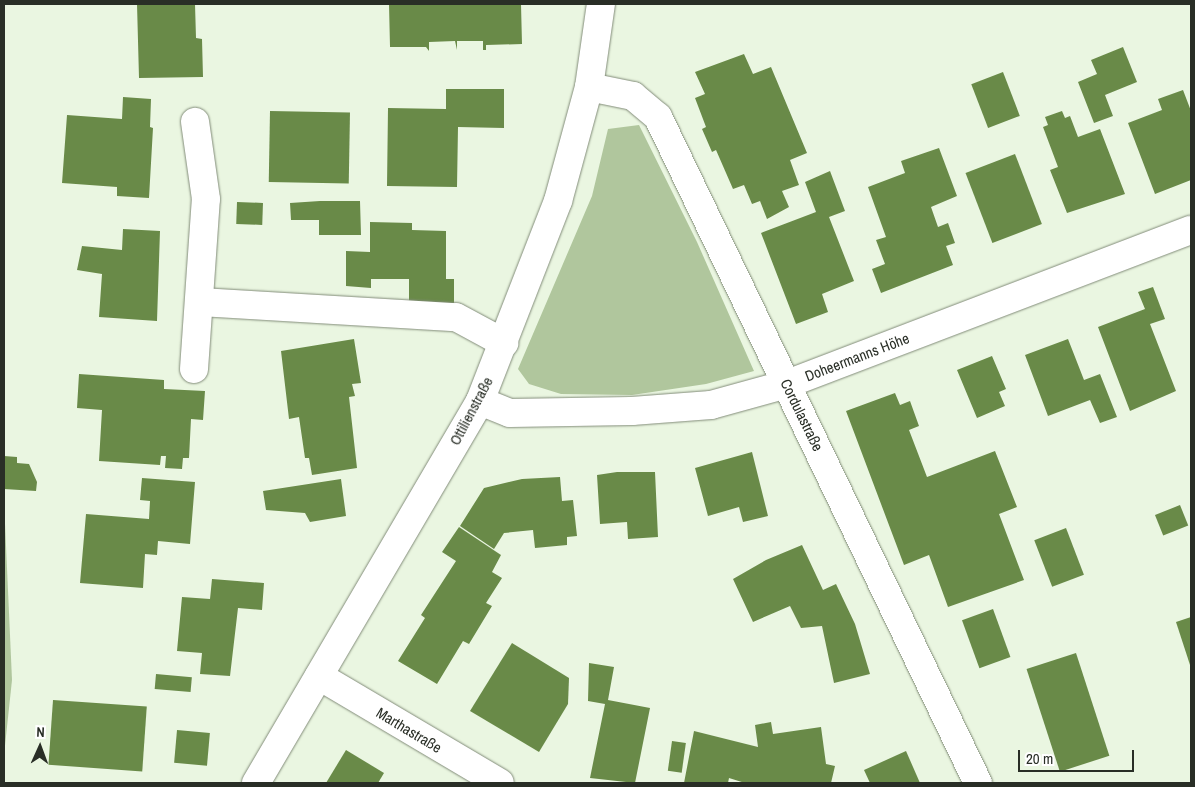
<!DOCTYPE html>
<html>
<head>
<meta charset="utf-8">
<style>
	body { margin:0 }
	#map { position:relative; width:1195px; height:787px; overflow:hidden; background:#eaf6e1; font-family:"Archivo Narrow",sans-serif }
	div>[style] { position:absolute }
	.green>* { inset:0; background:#b0c69d }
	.building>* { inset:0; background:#698a48; transform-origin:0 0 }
	.roads { filter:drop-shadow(0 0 1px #828c79) drop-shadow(0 0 1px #828c79) }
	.minor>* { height:28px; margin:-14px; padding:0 14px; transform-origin:14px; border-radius:14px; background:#fff }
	span { translate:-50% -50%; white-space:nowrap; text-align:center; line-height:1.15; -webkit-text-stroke:4.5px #fff; paint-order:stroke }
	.street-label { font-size:15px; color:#292e26 }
	.frame { position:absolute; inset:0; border:5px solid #292e26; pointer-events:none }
	.north { position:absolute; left:15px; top:722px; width:50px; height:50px; -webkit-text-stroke:4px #fff; paint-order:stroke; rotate:2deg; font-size:14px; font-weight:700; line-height:20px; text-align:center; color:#292e26 }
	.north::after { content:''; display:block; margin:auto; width:18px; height:22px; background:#292e26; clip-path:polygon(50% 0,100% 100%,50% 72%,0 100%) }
	.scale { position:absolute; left:1018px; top:750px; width:116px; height:22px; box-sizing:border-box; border:2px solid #292e26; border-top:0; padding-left:6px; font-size:15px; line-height:18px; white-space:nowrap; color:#292e26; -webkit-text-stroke:4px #fff; paint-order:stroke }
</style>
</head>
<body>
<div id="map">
	<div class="green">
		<div style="clip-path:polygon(639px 125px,697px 242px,754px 371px,706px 384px,632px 395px,561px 394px,529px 384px,518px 369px,592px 196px,608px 129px)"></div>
		<div style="clip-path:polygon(4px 501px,12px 680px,4px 755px)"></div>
	</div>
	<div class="building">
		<div style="clip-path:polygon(137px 4px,195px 4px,196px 38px,202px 39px,203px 77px,139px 78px)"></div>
		<div style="clip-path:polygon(389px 4px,521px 4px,522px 44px,486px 45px,486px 50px,483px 50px,483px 41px,457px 41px,457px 50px,455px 41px,429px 42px,429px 51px,426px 47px,390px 47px)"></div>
		<div style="clip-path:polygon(1123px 47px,1137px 82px,1105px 95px,1113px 116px,1094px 123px,1078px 82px,1097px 74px,1091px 60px)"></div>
		<div style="clip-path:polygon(744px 54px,753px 74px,771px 67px,807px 153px,790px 160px,799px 185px,782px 191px,789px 207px,767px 219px,760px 201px,752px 204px,744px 185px,733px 189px,716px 150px,712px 152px,702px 129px,706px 127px,695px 98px,705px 94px,695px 72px)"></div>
		<div style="left:1003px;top:72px;width:47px;height:34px;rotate:69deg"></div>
		<div style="clip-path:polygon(446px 89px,504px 89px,504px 128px,458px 127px,457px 187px,387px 186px,388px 108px,446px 109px)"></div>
		<div style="clip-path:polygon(1183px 90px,1191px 111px,1191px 180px,1155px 194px,1128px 123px,1162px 110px,1158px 99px)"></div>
		<div style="clip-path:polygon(123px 97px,151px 99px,150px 127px,153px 128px,149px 198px,117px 196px,117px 187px,62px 183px,67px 115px,122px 119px)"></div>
		<div style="left:270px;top:111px;width:80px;height:71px;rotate:1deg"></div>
		<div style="clip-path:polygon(1062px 111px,1065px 118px,1070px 116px,1078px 137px,1100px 129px,1125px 194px,1067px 213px,1050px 170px,1058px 167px,1043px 127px,1048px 125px,1045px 117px)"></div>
		<div style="clip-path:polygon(939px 148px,957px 196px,931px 207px,938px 227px,948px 223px,955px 243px,946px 246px,953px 265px,881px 293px,872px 269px,885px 264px,876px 240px,886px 237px,868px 187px,905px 173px,901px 161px)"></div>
		<div style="left:1015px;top:154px;width:75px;height:53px;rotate:69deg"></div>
		<div style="clip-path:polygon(830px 171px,845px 211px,829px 217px,854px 281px,822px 294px,828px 312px,796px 324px,761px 233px,816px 212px,805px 182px)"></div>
		<div style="clip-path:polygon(320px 201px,360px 201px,361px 235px,319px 235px,319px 220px,291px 220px,290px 203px)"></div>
		<div style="left:237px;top:202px;width:26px;height:22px;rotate:2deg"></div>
		<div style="clip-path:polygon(370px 222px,412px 223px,412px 230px,446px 231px,446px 279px,454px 279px,454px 303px,409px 303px,409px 279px,371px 279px,371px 288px,346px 286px,346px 251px,370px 252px)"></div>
		<div style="clip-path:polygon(123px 229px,160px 231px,157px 321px,99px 317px,102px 274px,77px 270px,82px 246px,122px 250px)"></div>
		<div style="clip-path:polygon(1153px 287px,1165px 319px,1150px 324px,1176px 391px,1130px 411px,1098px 327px,1145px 309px,1138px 292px)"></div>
		<div style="clip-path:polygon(354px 339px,361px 383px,352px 384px,355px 396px,349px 397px,357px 468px,312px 475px,309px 458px,305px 458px,299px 417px,289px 419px,281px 351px)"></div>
		<div style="clip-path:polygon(1068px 339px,1084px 380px,1100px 374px,1117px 417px,1100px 423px,1090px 400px,1048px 416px,1025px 355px)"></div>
		<div style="clip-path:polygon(992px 356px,1006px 389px,999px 392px,1005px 406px,977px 418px,957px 370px)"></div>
		<div style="clip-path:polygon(79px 374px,164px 380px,164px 389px,205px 391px,203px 420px,191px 419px,189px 458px,183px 458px,182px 469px,165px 468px,166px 456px,161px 456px,160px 465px,99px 461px,102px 410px,77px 408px)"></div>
		<div style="clip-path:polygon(895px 393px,900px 405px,910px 401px,919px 426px,909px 430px,927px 477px,995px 451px,1017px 507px,999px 514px,1024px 580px,948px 607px,929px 555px,904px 565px,846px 411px)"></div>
		<div style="clip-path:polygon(752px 452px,768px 516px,743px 522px,739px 507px,708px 516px,695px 468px)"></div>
		<div style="clip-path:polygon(4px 456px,17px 457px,17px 463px,29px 464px,37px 482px,36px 491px,4px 489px)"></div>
		<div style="clip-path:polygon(617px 472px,655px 472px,658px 537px,628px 539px,627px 522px,600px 524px,597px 475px)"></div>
		<div style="clip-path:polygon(560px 477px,562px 501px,573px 500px,577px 536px,567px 537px,567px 545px,535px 548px,533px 530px,504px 533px,494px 549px,460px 526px,484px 488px,522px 479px)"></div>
		<div style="clip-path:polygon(142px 478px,195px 482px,190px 544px,158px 541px,157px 555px,145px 554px,143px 588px,80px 583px,86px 514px,149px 519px,150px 501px,140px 500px)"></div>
		<div style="clip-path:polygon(341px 479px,346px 516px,310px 522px,305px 513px,266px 510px,263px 491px)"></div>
		<div style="left:1180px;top:505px;width:22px;height:27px;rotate:68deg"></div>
		<div style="clip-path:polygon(459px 527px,501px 555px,492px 572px,502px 578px,486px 603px,492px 606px,469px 644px,463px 641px,437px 684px,398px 661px,425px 618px,421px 615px,456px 561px,442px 552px)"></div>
		<div style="left:1066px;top:528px;width:50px;height:34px;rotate:69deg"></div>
		<div style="clip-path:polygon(802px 545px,823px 590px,836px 584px,855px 624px,870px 674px,834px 683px,822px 626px,801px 628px,790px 606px,753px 622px,733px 579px,766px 560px)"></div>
		<div style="clip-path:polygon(212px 579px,264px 583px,262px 610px,238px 608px,230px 676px,200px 674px,202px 653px,177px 651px,182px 597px,210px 599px)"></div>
		<div style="left:993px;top:609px;width:51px;height:33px;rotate:70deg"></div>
		<div style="clip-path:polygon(1191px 617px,1191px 668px,1176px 622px)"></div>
		<div style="clip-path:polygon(512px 643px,569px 678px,568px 704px,539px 752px,470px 711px)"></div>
		<div style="left:1076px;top:653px;width:108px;height:52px;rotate:72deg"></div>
		<div style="clip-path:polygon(589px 663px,614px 667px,608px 700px,650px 708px,635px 783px,590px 778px,605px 704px,588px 701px)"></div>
		<div style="left:156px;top:674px;width:36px;height:15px;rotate:5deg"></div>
		<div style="left:53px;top:700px;width:94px;height:65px;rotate:4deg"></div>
		<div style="clip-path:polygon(771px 722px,773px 734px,821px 727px,826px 764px,835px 766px,831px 783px,745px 783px,729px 778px,728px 783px,684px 783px,694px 731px,758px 747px,755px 725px)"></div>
		<div style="left:177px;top:730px;width:33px;height:33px;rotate:5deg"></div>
		<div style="left:672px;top:741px;width:14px;height:30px;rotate:8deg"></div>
		<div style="clip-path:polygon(346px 750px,384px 773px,378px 783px,326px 783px)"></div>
		<div style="clip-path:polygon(906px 751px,920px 783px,870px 783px,864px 770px)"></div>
	</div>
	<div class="roads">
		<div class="minor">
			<div style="left:589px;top:87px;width:45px;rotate:11.6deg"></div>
			<div style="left:633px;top:96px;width:33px;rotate:40deg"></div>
			<div style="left:658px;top:117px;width:739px;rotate:64.34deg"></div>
			<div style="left:200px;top:302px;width:256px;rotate:3.4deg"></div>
			<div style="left:456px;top:317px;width:55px;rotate:28.4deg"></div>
			<div style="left:194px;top:369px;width:170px;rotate:-86deg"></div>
			<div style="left:206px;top:199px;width:78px;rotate:-98.1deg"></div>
			<div style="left:480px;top:401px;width:32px;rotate:22deg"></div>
			<div style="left:510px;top:413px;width:122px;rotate:-0.9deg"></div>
			<div style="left:632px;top:411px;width:79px;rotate:-4.3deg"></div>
			<div style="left:711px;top:405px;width:79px;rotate:-15.4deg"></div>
			<div style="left:787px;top:384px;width:432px;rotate:-20.9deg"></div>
			<div style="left:319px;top:676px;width:210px;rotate:30.6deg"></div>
			<div style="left:256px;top:783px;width:443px;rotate:-59.6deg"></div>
			<div style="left:480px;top:401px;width:215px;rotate:-68.7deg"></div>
			<div style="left:558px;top:201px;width:118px;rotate:-74.8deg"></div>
			<div style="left:589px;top:87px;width:84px;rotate:-81.8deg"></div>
		</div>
	</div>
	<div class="street-label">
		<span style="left:857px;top:357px;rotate:-21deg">Doheermanns Höhe</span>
		<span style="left:471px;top:411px;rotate:-62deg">Ottilienstraße</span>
		<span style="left:802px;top:415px;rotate:64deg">Cordulastraße</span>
		<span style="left:409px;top:730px;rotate:31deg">Marthastraße</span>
	</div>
	<div class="frame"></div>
	<div class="north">N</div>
	<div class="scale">20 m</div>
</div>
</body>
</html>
